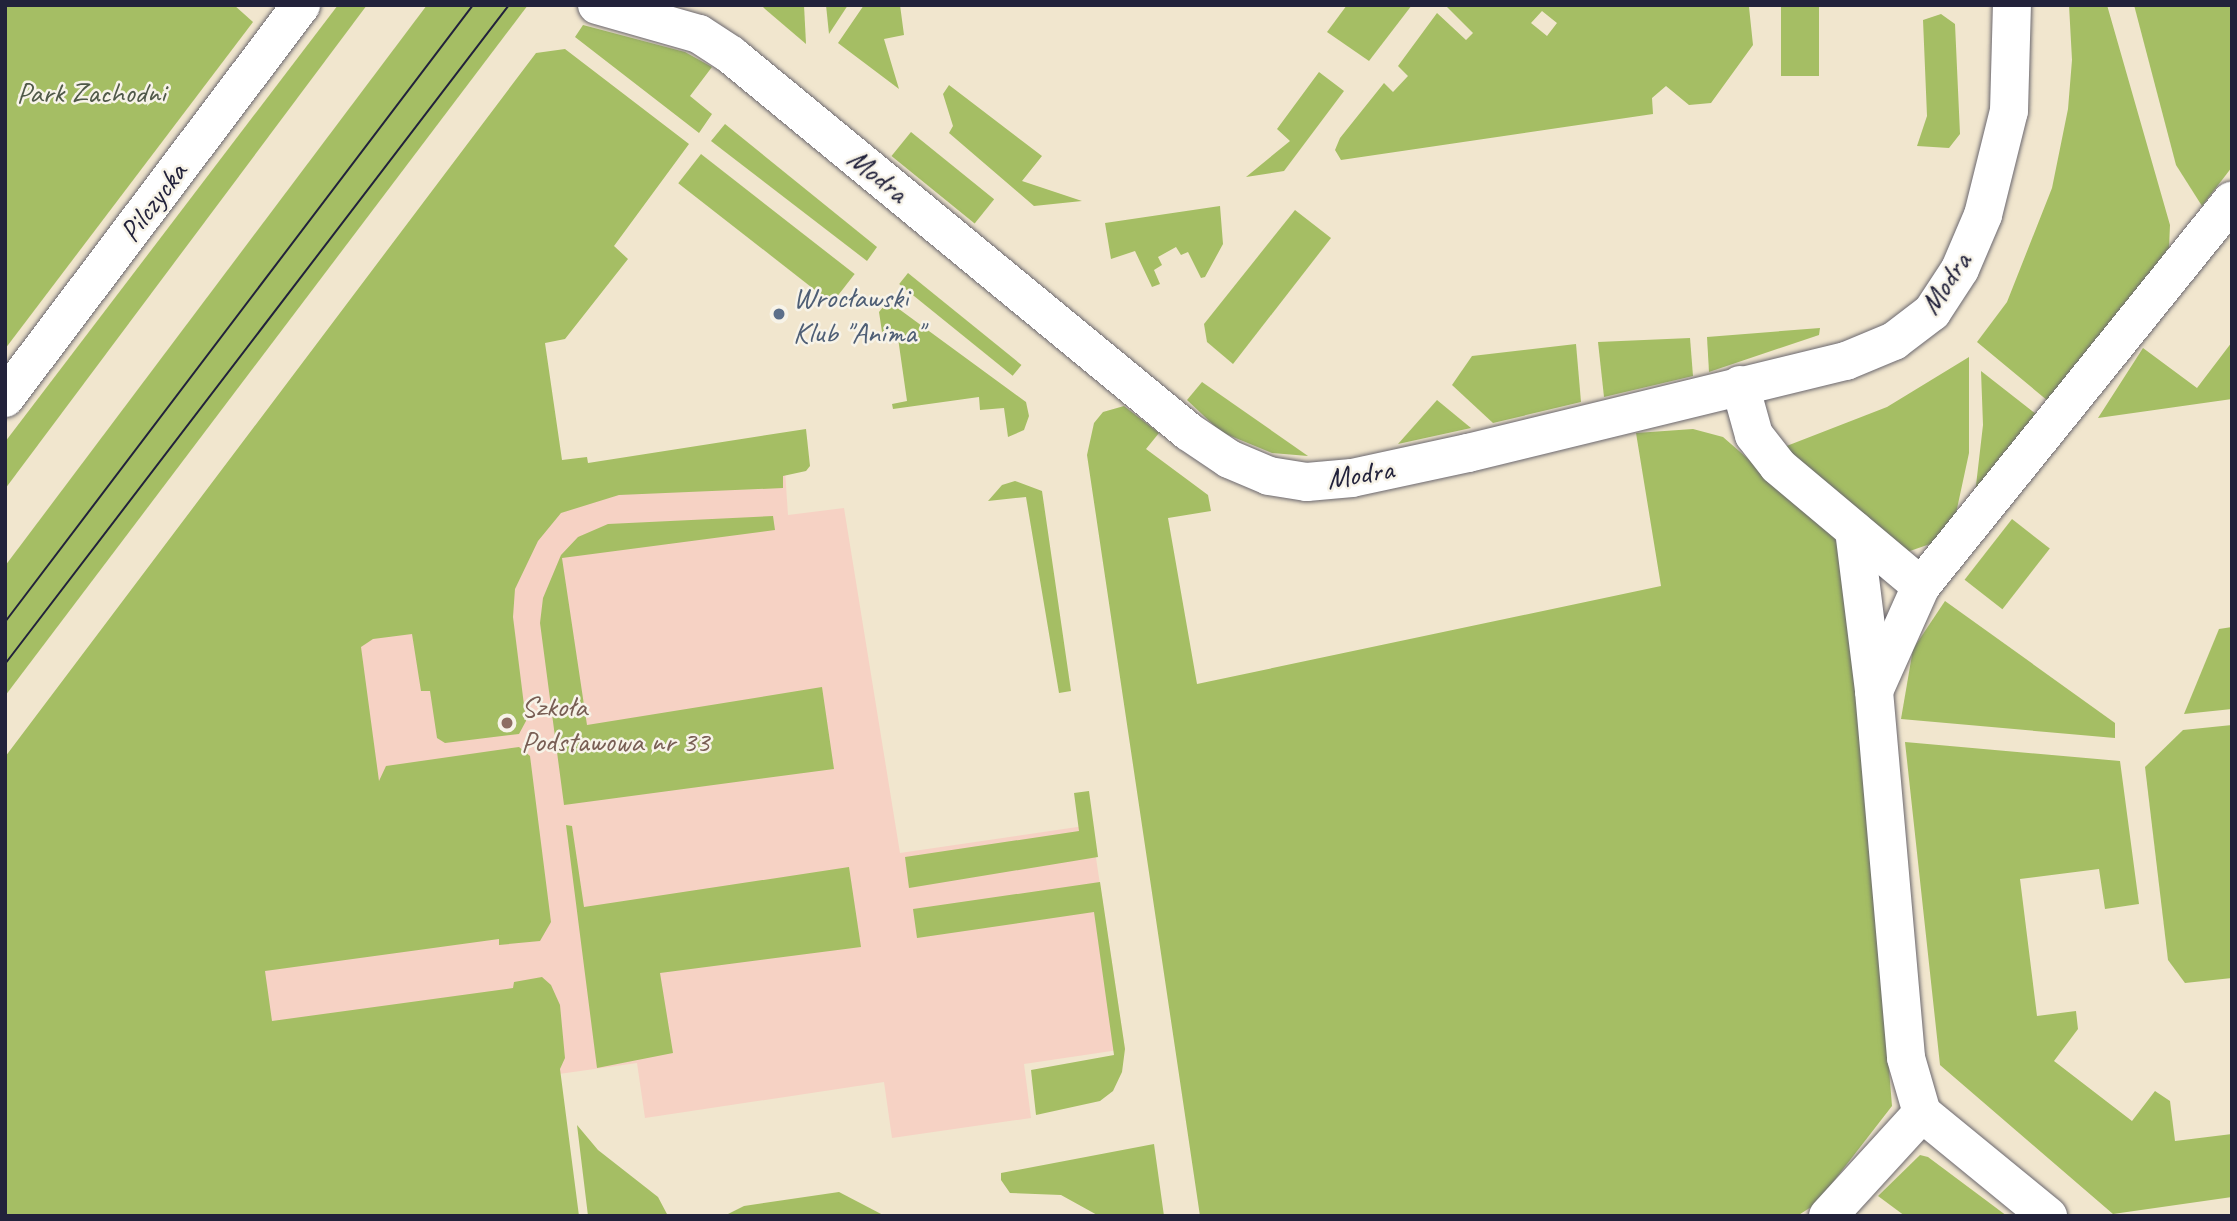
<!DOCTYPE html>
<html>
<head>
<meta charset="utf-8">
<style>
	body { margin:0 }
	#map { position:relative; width:2237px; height:1221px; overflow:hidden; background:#f1e6ce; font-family:Caveat,sans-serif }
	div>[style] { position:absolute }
	.built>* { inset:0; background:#f6d2c4 }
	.green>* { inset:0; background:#a5be64; transform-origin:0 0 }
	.roads { filter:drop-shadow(0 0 2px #6a676e) drop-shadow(0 0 2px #6a676e) }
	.minor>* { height:38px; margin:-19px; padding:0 19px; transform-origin:19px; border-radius:19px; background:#fff }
	.tram>* { height:2px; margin:-1px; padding:0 1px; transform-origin:1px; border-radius:1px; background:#22223b }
	.dots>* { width:19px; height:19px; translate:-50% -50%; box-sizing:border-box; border:4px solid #f7f3e8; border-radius:50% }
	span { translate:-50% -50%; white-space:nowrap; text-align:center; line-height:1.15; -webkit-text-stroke:5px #f7f3e8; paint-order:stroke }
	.park-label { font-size:30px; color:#505949 }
	.street-label { font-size:30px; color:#22223b }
	.service-label { font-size:30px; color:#4e5e75 }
	.left { translate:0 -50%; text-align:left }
	.education-label { font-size:30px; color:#785e54 }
	.frame { position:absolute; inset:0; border:7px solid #22223b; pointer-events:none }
</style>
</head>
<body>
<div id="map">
	<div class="built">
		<div style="clip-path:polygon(785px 470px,788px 515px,844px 508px,900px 853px,1091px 825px,1125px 1049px,1024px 1064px,1031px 1118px,892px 1138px,884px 1082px,645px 1118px,637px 1063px,559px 1074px,5px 1216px,5px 896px,533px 482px)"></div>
	</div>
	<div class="green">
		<div style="clip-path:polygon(5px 5px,234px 5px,253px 22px,5px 349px)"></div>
		<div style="clip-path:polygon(338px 5px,367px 5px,5px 489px,5px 442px)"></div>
		<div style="clip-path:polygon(427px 5px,528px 5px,5px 696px,5px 566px)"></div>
		<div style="clip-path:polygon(761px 5px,804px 5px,806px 44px,765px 9px)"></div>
		<div style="clip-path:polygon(826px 5px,848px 5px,829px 34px)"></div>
		<div style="clip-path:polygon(864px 5px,900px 5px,904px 35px,884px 39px,899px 89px,838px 43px)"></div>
		<div style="clip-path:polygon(1347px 5px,1412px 5px,1369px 61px,1327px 32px)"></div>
		<div style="clip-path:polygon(evenodd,1445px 5px,1749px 7px,1753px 45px,1711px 103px,1689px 105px,1666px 86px,1652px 98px,1653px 114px,1341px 160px,1335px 150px,1340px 138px,1384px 83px,1393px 92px,1408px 76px,1398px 66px,1437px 13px,1466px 40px,1473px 33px,1445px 5px,1542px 11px,1557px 23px,1547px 36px,1531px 23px,1542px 11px)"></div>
		<div style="left:1781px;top:5px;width:38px;height:71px"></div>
		<div style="clip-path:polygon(2069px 5px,2107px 5px,2170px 225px,2169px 248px,2048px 401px,1977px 342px,2007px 302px,2052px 188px,2068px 109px,2072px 60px)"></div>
		<div style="clip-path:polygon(2134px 5px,2232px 5px,2232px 167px,2202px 206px,2176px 165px)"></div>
		<div style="clip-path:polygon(1941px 14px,1955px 24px,1960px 134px,1949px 148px,1917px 146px,1927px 116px,1923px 20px)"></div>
		<div style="clip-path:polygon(583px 25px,685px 52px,712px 67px,690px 96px,712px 114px,699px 133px,575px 37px)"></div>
		<div style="clip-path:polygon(565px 49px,689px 144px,614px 246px,628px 259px,565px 339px,545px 343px,562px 460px,587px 457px,588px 463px,806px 429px,810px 466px,806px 471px,783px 476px,783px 488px,619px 495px,561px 513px,538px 541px,515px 589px,513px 617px,526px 721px,519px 734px,445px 743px,437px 738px,430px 691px,421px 691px,412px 634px,373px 639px,361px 647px,379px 781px,386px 766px,519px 747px,530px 756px,551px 922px,540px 941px,499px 945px,499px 939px,265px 971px,272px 1021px,513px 988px,514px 982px,542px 977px,551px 985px,560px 1005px,565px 1058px,560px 1069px,579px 1216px,5px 1216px,5px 757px,536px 53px)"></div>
		<div style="clip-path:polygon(1319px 72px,1344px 91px,1284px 171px,1246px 177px,1290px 141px,1277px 129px)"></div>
		<div style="clip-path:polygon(949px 85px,1042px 156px,1022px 181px,1082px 201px,1034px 206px,949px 133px,953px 126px,943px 94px)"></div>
		<div style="clip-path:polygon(725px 124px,877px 247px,867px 261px,711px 141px)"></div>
		<div style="left:911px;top:132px;width:107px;height:31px;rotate:39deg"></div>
		<div style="left:701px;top:154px;width:195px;height:37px;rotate:38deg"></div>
		<div style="clip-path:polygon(1220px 206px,1223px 244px,1205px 277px,1201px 278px,1188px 252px,1181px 255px,1176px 247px,1158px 257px,1162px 265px,1154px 270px,1160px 284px,1152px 287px,1135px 251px,1111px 259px,1105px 223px)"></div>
		<div style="clip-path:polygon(1295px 210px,1331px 238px,1233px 364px,1207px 342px,1204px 324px)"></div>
		<div style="left:908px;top:273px;width:146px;height:14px;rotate:39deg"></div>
		<div style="clip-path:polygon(888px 301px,1026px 402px,1029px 416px,1024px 430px,1008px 437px,1004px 408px,980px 410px,979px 397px,893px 409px,892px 404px,907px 401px,897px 331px,882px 332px,879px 312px)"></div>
		<div style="clip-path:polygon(1820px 328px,1819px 335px,1709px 372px,1707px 337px)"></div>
		<div style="clip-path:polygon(1690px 338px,1693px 376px,1604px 397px,1598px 342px)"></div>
		<div style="clip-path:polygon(2232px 342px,2232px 399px,2098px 418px,2143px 348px,2197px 388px)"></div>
		<div style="clip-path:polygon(1576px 344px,1581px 402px,1493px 423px,1452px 385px,1472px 356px)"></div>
		<div style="clip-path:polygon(1969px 357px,1969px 453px,1955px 518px,1936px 542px,1904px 553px,1784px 447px,1887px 407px)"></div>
		<div style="clip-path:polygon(1981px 371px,2036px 414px,1975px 494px,1983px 425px)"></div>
		<div style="clip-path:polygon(1202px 382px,1308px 456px,1272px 453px,1221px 432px,1187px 400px)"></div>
		<div style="clip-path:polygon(1437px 400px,1471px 428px,1398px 444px)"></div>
		<div style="clip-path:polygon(1124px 406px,1159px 433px,1146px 449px,1208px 495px,1211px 511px,1168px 518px,1197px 684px,1661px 586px,1636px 433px,1693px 429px,1723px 437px,1832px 532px,1845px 561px,1850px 590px,1892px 1106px,1816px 1204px,1797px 1216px,1200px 1216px,1087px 455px,1094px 423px,1103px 412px)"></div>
		<div style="clip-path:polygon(1015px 481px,1042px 491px,1071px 691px,1059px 693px,1026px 497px,988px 501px,1002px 485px)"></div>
		<div style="clip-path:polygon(773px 516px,775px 530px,562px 558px,587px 725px,822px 687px,834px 769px,564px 805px,540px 623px,543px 598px,561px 555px,578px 537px,608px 524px)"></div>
		<div style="left:2012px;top:519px;width:48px;height:77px;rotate:38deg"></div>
		<div style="clip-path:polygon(1945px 601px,2115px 723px,2115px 738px,1901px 719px,1913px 649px)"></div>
		<div style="clip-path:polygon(2232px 627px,2232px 709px,2184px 714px,2219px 629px)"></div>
		<div style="clip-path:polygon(2232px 725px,2232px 978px,2185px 983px,2168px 960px,2145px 767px,2183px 730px)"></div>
		<div style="clip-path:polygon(1905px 742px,2120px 761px,2139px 904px,2105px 909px,2099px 869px,2020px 879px,2037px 1016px,2076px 1011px,2078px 1029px,2054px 1061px,2132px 1121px,2155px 1091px,2170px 1101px,2175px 1141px,2232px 1134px,2232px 1197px,2113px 1214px,1940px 1065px)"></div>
		<div style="clip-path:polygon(1089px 791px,1098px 857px,909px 888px,905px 857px,1079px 831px,1074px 793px)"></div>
		<div style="clip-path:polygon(566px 825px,572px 826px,584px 907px,849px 867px,861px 947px,660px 973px,673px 1053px,597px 1068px)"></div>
		<div style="clip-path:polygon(1100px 882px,1125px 1049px,1122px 1072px,1113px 1091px,1100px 1101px,1036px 1115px,1031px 1070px,1114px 1055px,1094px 912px,917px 938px,913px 909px)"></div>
		<div style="clip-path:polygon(577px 1125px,598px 1150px,658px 1197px,668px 1216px,588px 1216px)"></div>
		<div style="clip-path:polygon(1154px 1144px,1164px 1216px,1099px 1216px,1061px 1195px,1010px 1193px,1001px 1180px,1001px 1173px)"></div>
		<div style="clip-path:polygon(1920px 1155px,1928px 1157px,2007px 1216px,1905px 1216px,1878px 1196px)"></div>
		<div style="clip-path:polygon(839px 1192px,885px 1216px,724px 1216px,744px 1206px)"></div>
	</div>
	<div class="roads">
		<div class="minor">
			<div style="left:597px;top:5px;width:106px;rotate:15.9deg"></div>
			<div style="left:699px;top:34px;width:38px;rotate:33deg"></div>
			<div style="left:731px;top:55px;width:593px;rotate:39.46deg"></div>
			<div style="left:1189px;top:432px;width:48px;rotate:34deg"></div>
			<div style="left:1229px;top:459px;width:43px;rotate:23deg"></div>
			<div style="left:1269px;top:476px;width:38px;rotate:9deg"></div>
			<div style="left:1307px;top:482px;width:45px;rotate:-5.1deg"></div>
			<div style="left:1352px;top:478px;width:119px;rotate:-12.2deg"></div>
			<div style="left:1468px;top:453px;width:389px;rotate:-13.7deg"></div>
			<div style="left:1846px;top:361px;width:52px;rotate:-22.6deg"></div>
			<div style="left:1894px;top:341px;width:48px;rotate:-37.3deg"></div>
			<div style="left:1932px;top:312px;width:51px;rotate:-56.9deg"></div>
			<div style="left:1960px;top:269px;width:59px;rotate:-66.9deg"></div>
			<div style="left:1983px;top:215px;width:107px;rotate:-76deg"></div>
			<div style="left:2009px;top:111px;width:106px;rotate:-88.4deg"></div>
			<div style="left:1740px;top:385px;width:52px;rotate:74.4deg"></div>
			<div style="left:1754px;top:435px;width:39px;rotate:52deg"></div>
			<div style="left:1778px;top:466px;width:187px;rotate:40deg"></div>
			<div style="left:5px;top:398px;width:492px;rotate:-53deg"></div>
			<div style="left:1854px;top:530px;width:162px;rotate:82.9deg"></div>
			<div style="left:1874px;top:691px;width:368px;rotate:85deg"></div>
			<div style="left:1906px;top:1058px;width:57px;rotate:73.8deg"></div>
			<div style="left:1922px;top:1113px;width:163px;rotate:39.3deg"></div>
			<div style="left:1874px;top:691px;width:115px;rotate:-65.9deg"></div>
			<div style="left:1921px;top:586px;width:495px;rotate:-51.1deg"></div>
			<div style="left:1828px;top:1216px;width:139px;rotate:-47.6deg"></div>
		</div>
	</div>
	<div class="tram">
		<div style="left:5px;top:622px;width:774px;rotate:-52.82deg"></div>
		<div style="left:5px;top:664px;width:830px;rotate:-52.59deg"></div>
	</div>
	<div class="dots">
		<div style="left:779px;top:314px;background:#5c6f8a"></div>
		<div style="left:507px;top:723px;background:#8d6e63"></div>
	</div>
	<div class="park-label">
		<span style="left:91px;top:92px">Park Zachodni</span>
	</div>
	<div class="street-label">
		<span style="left:878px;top:175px;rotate:39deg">Modra</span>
		<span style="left:153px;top:202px;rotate:-53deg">Pilczycka</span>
		<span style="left:1945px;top:283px;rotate:-56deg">Modra</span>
		<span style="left:1360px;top:474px;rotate:-9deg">Modra</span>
	</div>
	<div class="service-label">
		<span class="left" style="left:793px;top:314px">Wrocławski<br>Klub "Anima"</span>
	</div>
	<div class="education-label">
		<span class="left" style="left:521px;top:723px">Szkoła<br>Podstawowa nr 33</span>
	</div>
	<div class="frame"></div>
</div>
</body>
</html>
